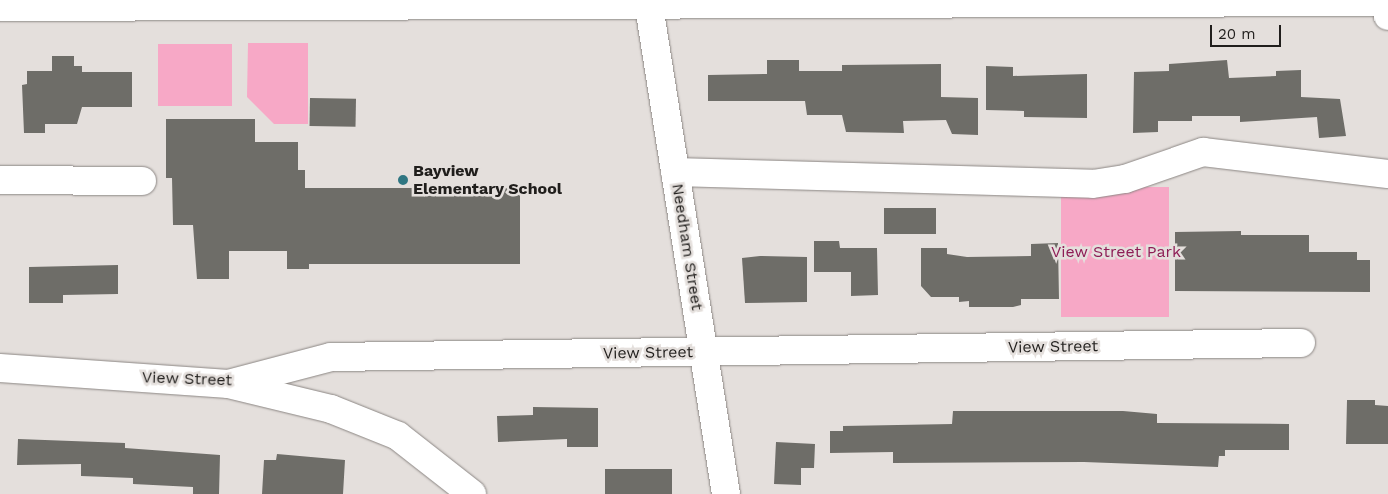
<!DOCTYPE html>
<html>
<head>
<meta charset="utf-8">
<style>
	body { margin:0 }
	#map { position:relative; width:1388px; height:494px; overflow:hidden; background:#e4dfdc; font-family:"Work Sans",sans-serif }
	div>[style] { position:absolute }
	.green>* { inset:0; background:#f7a8c6; transform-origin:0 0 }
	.building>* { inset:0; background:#6e6d68; transform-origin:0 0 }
	.roads { filter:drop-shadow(0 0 1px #8b8683) drop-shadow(0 0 1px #8b8683) }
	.minor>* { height:28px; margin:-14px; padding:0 14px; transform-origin:14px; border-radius:14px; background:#fff }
	.major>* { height:28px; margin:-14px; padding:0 14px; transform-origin:14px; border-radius:14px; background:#fff }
	.dots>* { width:14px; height:14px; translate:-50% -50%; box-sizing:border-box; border:2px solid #e4dfdc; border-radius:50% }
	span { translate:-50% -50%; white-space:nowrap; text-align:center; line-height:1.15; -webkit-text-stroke:5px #e4dfdc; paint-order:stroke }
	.poi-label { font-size:16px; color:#201e1c; font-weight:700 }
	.left { translate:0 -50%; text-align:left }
	.street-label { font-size:16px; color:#201e1c }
	.park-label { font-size:16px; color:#8e1d56 }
	.scale { position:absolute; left:1210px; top:25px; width:71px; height:22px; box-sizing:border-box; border:2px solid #201e1c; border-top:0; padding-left:6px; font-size:15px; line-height:18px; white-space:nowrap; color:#201e1c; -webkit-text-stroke:4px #e4dfdc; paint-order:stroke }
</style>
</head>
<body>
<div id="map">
	<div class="green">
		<div style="clip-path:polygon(248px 43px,308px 43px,308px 124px,274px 124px,247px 97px)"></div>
		<div style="left:158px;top:44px;width:74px;height:62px"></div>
		<div style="left:1061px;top:187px;width:108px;height:130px"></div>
	</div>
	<div class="building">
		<div style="clip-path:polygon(52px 56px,74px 56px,74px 66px,82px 66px,82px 72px,132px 72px,132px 107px,82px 107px,77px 124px,45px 124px,45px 133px,24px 133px,22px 85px,27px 84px,27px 71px,52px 71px)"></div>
		<div style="clip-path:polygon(767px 60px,799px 60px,799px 71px,842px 71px,842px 65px,941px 64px,941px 97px,978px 98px,978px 135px,952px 134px,946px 120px,903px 121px,904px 133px,846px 132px,842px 115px,807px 115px,805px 101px,708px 101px,708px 75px,767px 74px)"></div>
		<div style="clip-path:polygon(1227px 60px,1229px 78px,1276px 76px,1276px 71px,1301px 70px,1301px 97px,1340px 99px,1346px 136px,1319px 138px,1317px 117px,1240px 122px,1240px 116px,1192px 116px,1192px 121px,1158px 121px,1158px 132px,1133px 133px,1134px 72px,1169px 71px,1169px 64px)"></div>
		<div style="clip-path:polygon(986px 66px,1013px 67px,1013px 76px,1087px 74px,1087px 118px,1024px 117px,1024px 111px,986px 110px)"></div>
		<div style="left:310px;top:98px;width:46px;height:28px;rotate:1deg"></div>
		<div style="clip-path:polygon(166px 119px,255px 119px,255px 142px,298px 142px,298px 170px,305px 170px,305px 188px,520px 188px,520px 264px,309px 264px,309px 269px,287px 269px,287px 251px,229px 251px,229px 279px,197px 279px,193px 225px,173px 225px,172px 178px,166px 178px)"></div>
		<div style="left:884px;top:208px;width:52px;height:26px"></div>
		<div style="clip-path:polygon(1241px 231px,1241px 235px,1309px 235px,1309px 252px,1357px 252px,1357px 260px,1370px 260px,1370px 292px,1175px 291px,1175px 232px)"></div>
		<div style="clip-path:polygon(814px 241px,839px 241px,840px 248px,877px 248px,878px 295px,851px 296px,851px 272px,814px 272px)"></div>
		<div style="clip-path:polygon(1058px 243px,1059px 299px,1021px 299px,1021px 305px,1013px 307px,969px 307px,969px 301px,959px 302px,959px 297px,931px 297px,921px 286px,921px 248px,947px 248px,947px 254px,967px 257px,1031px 256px,1031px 244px)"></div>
		<div style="clip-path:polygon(760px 256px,807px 257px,807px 302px,745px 303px,742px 258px)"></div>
		<div style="clip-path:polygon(118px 265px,118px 294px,63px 295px,63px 303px,29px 303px,29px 267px)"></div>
		<div style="clip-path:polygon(1347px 400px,1375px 400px,1375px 405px,1388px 406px,1388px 444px,1346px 444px)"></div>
		<div style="clip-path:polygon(533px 407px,598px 408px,598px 447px,567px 447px,567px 439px,498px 442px,497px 416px,533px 415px)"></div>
		<div style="clip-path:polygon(953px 411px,1123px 411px,1157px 414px,1157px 423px,1289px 424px,1289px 450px,1225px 450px,1225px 456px,1219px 456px,1218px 467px,1084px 462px,893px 463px,893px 452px,830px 453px,830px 431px,843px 431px,843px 426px,952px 424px)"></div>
		<div style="clip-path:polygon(18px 439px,125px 443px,125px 448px,220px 455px,219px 494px,193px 494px,193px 487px,133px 484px,133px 478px,81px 476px,81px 464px,17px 465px)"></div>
		<div style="clip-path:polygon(776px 442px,815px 444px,814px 468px,801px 468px,801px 485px,774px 484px)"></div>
		<div style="clip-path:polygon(277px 454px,345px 460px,343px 494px,262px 494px,264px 460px,276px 460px)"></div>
		<div style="left:672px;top:469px;width:25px;height:67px;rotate:90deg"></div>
	</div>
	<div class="roads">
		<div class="minor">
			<div style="left:648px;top:0;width:500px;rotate:81.03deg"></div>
			<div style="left:0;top:7px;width:1386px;rotate:-0.21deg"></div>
			<div style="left:675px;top:172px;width:418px;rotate:1.6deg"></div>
			<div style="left:1093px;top:184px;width:32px;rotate:-9deg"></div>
			<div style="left:1125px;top:179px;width:83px;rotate:-19.1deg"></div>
			<div style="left:1203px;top:152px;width:186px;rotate:6.8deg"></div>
			<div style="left:0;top:180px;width:142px;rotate:0.4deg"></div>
			<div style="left:0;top:368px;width:229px;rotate:4deg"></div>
			<div style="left:228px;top:384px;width:106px;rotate:-14.7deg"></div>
			<div style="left:331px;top:357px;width:970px;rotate:-0.83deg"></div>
			<div style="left:232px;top:385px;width:102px;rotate:13.6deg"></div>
			<div style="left:331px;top:409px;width:72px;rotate:21.9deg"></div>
			<div style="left:398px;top:436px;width:94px;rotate:38.1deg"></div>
		</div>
		<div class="major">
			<div style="left:1386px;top:0;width:16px;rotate:83deg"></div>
		</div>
	</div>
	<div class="dots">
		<div style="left:403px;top:180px;background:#2f7682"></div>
	</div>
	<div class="poi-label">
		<span class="left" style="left:413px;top:180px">Bayview<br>Elementary School</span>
	</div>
	<div class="street-label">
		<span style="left:687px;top:247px;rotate:81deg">Needham Street</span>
		<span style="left:1053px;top:347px;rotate:-1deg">View Street</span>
		<span style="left:648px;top:353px;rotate:-1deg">View Street</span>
		<span style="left:187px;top:379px;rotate:2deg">View Street</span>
	</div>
	<div class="park-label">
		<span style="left:1116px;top:252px">View Street Park</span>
	</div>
	<div class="scale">20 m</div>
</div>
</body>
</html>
